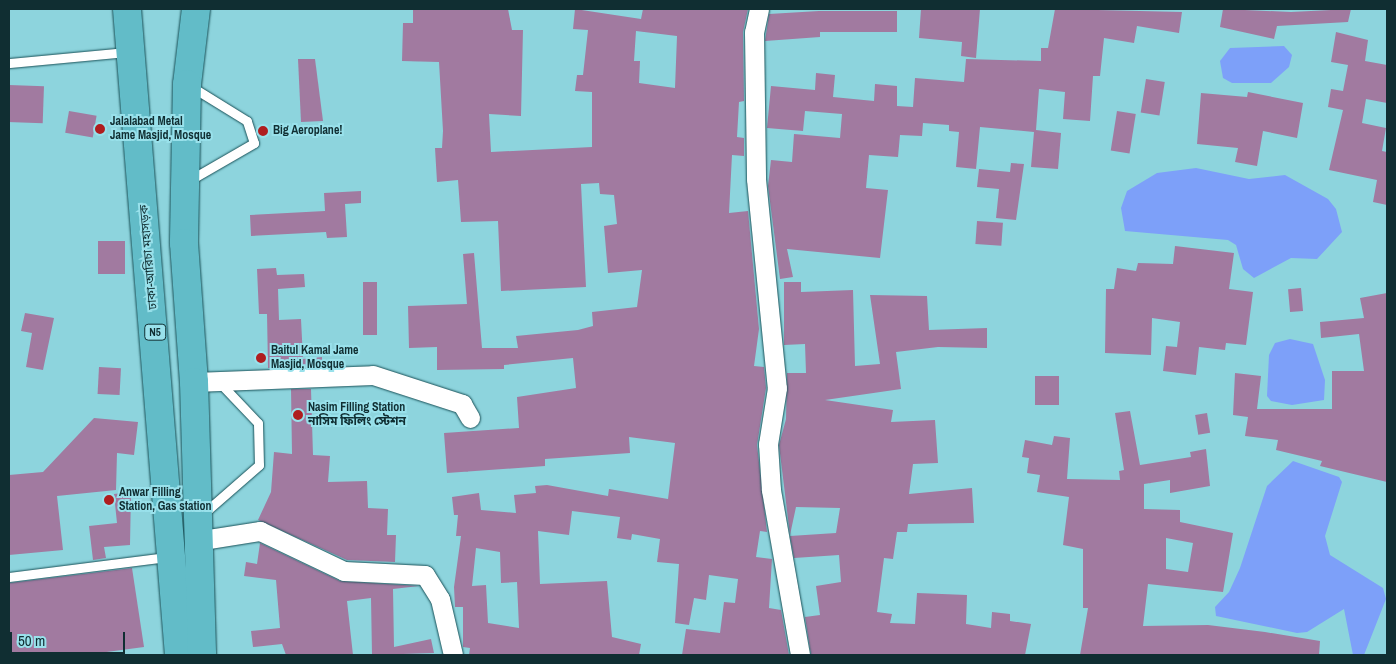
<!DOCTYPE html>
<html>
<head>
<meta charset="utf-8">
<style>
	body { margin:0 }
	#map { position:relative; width:1396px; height:664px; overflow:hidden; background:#8dd4dd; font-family:"Archivo Narrow","Noto Sans Bengali",sans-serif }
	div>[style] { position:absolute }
	.water>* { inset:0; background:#7da0f9 }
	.building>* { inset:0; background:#a17aa0; transform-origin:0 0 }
	.roads { filter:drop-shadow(0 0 1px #195158) drop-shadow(0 0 1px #195158) }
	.service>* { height:9px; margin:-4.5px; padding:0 4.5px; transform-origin:4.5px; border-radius:4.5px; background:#fff }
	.minor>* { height:19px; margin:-9.5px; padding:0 9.5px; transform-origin:9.5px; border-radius:9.5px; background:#fff }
	.trunk>* { height:28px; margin:-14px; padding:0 14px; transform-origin:14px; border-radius:14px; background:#62bcc8 }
	.dots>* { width:14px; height:14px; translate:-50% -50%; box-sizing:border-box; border:2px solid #99e1eb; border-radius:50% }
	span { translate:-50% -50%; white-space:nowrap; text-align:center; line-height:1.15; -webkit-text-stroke:4px #99e1eb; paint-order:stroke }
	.shield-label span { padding:1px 4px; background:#99e1eb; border:1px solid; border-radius:4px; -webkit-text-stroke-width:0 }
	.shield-label { font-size:11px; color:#102e32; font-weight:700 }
	.poi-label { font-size:12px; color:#102e32; font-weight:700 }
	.left { translate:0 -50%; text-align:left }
	.street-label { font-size:12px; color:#102e32 }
	.frame { position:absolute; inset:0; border:10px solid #102e32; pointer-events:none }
	.scale { position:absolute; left:10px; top:632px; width:115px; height:22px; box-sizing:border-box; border:2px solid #102e32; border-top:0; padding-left:6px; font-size:15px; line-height:18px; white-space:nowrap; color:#102e32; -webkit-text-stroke:4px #99e1eb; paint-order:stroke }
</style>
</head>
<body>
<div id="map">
	<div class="water">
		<div style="clip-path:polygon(1284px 46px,1292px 55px,1289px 67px,1271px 83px,1232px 83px,1223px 78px,1220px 61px,1230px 48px)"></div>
		<div style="clip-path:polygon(1196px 168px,1249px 179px,1285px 175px,1328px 199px,1336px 209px,1342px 232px,1317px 259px,1291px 258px,1254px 278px,1243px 269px,1236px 245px,1228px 240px,1125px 231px,1121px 208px,1127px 191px,1157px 173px)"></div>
		<div style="clip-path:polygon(1290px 339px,1313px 344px,1325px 380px,1324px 400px,1292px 405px,1271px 401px,1267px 396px,1269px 355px,1275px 343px)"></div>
		<div style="clip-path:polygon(1293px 461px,1339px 477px,1342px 482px,1325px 536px,1330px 555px,1383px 588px,1386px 599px,1364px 655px,1353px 655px,1344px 609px,1307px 632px,1297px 633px,1216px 616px,1215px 607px,1229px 592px,1240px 568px,1267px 486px)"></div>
	</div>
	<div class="building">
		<div style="clip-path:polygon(evenodd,413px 9px,508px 9px,512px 30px,523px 30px,521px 116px,489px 114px,491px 152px,592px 147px,592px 92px,575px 91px,577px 75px,583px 75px,588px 30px,573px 29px,575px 9px,641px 19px,643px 9px,748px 9px,743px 32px,744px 101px,739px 102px,737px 137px,744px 138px,744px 156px,732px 155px,729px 213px,748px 211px,759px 329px,754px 366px,764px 367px,766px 388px,757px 445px,767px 532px,760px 531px,756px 557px,772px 559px,769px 608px,781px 610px,789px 655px,682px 655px,686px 629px,720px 633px,724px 602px,735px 603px,738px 579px,709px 575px,706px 600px,694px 598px,689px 625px,675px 623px,679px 564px,657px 562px,660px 539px,632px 534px,631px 540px,617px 538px,620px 517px,572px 511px,569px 535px,538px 531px,540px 584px,607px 581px,612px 637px,641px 644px,639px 655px,469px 655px,470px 648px,463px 647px,463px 607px,455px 607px,454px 587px,461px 536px,456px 536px,458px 515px,454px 515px,452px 497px,479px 493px,481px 510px,516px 513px,514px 495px,536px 493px,535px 486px,547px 485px,608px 496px,609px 489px,668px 499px,675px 443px,629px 437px,630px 453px,545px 459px,545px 466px,447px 473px,444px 433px,519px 428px,517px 397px,576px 388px,573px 358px,504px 365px,504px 369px,437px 370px,437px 347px,409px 348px,408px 306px,467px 304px,463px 254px,474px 253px,482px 348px,518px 348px,516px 336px,578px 330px,593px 326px,592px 312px,637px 307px,642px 270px,608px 273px,604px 226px,617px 224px,614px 195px,600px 194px,599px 183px,581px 184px,586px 287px,501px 291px,498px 221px,461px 222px,458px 180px,437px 182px,435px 148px,442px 148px,443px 131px,439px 62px,402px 61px,403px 23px,413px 23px,413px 9px,636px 31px,677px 36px,675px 88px,639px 83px,640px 61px,634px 61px,636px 31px,413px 9px,476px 548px,500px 552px,501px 583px,517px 582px,519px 628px,488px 623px,486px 585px,472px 586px,476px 548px)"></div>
		<div style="clip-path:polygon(921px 9px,980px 9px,976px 58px,961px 56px,962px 42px,919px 38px)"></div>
		<div style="clip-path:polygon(1055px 9px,1182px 12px,1179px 33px,1137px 26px,1134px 43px,1104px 38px,1100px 76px,1093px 76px,1090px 121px,1063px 119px,1065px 92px,1039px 89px,1036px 130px,1061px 133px,1058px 169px,1031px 167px,1034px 132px,980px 127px,976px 169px,956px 167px,959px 132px,949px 131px,949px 125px,923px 123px,922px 136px,900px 135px,898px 157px,869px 155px,866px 188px,888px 190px,880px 258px,787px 249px,793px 277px,780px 279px,768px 186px,771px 160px,792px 162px,794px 134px,840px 138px,842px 114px,805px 111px,803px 131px,767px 128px,771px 86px,815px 90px,816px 73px,835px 75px,833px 97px,874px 101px,875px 84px,897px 86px,897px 106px,913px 107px,915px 78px,964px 82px,966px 59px,1041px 61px,1041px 48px,1048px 48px)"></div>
		<div style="clip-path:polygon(1223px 9px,1291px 12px,1351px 9px,1348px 22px,1277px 26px,1274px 39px,1220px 27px)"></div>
		<div style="clip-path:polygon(819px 11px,897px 11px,897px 32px,820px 32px,820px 37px,765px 41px,769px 14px)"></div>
		<div style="clip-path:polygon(1336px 32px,1368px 40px,1365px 61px,1387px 65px,1387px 103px,1366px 99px,1362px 123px,1386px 128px,1382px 151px,1387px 152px,1387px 205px,1373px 202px,1377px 180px,1329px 170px,1343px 110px,1328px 107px,1331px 89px,1343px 91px,1348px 65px,1331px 62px)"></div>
		<div style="clip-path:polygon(298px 59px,315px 59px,323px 121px,301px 122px)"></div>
		<div style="left:1146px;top:79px;width:19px;height:34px;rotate:9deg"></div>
		<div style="left:9px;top:85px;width:35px;height:37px;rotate:2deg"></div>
		<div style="clip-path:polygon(1248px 92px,1303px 103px,1297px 138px,1263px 131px,1257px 166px,1235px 162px,1238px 148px,1197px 144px,1201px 93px,1247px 97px)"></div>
		<div style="left:69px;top:111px;width:28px;height:22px;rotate:10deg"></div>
		<div style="left:1117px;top:111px;width:19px;height:40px;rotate:9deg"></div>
		<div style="clip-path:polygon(1011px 163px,1024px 164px,1016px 220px,996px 218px,999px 189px,977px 187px,979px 169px,1010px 172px)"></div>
		<div style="clip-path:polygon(361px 191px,361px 203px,345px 204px,347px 237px,327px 238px,326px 232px,251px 236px,250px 215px,325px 211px,324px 193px)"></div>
		<div style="left:977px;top:221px;width:26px;height:23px;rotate:4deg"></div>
		<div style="left:98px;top:241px;width:27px;height:33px"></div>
		<div style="clip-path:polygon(1175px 246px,1234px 253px,1229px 289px,1253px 292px,1246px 345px,1226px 343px,1225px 350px,1199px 347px,1196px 375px,1163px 371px,1166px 346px,1177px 347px,1180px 322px,1152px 318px,1151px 355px,1105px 353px,1106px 289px,1114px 289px,1117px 268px,1136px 271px,1138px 263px,1173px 264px)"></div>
		<div style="clip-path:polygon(276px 268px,277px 275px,304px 274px,305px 287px,278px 289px,279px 320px,301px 319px,303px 359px,322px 357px,322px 366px,268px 368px,267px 314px,259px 314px,257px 269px)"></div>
		<div style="left:363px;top:282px;width:14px;height:53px"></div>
		<div style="clip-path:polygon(784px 282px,801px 282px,801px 292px,853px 290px,855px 366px,880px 364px,870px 295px,927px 296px,929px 330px,987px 328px,987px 348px,938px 347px,896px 352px,901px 389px,825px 400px,893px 410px,891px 422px,935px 420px,938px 463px,913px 464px,909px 494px,972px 488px,974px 523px,908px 524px,907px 532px,897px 532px,893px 559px,884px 558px,877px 612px,892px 614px,890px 623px,915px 624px,917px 593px,967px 595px,966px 624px,991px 628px,992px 612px,1010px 614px,1010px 621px,1031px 624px,1025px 655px,811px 655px,805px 617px,820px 615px,816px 586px,841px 582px,839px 555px,794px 558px,790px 536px,836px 533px,840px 508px,796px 507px,790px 535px,779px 445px,786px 419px,787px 373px,806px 373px,805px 344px,784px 345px)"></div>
		<div style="left:1301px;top:288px;width:23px;height:13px;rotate:85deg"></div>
		<div style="clip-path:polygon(1387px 293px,1387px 482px,1320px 466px,1322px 461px,1276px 450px,1278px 440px,1245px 436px,1248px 417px,1233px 415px,1235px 373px,1261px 376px,1257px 409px,1332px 409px,1332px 371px,1364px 371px,1359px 334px,1321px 338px,1320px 322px,1364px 318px,1360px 298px)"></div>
		<div style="clip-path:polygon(25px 313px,54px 318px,43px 370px,26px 367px,32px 333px,21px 331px)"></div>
		<div style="left:99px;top:367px;width:22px;height:27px;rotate:3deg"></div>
		<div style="left:1035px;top:376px;width:24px;height:29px"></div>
		<div style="clip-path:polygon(291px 389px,311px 389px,313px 455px,330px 456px,328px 482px,367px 481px,368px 508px,388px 509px,387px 535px,396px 535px,395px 562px,347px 560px,258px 520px,271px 492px,274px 452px,292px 454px)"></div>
		<div style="clip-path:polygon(evenodd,1130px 411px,1140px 465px,1191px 457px,1190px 452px,1206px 449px,1210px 486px,1170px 493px,1170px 480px,1144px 484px,1144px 509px,1180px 510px,1180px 522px,1233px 533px,1223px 592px,1148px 584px,1143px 626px,1208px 625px,1265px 632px,1320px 641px,1319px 655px,1080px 655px,1088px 608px,1083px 608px,1083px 549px,1063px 545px,1069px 497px,1037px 492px,1040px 475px,1027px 473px,1029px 458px,1022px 457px,1025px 440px,1052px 445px,1054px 436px,1070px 438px,1067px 479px,1120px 480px,1119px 471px,1124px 470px,1115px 413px,1130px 411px,1166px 538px,1193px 543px,1188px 572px,1166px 569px,1166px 538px)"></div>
		<div style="left:1207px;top:413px;width:20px;height:12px;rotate:81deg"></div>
		<div style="clip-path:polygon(94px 418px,138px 422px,134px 455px,117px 453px,116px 490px,57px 496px,63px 550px,9px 555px,9px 475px,43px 472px)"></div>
		<div style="clip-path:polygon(131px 492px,130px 545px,104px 547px,106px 558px,93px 560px,89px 526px,117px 523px,114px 494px)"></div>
		<div style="clip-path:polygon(260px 543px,340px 581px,419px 586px,393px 589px,394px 647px,431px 639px,434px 653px,372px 655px,371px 598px,347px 601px,353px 655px,286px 655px,282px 644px,253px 647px,251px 631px,280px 628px,276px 580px,244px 576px,246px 562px,257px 564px)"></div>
		<div style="clip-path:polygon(132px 568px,144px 647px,84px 655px,9px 655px,9px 583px)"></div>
	</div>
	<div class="roads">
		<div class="service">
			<div style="left:9px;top:63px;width:119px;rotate:-5.3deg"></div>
			<div style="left:190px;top:180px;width:74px;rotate:-30deg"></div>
			<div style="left:254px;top:143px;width:23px;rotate:-108deg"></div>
			<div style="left:247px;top:121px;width:65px;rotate:-148.3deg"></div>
			<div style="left:204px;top:513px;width:73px;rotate:-41.1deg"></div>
			<div style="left:259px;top:465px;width:42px;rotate:-91.4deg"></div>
			<div style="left:258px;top:423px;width:57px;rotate:-133.6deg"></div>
			<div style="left:9px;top:577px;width:159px;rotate:-7.2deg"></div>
		</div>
		<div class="minor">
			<div style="left:759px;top:9px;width:24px;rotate:102deg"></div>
			<div style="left:754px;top:32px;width:147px;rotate:89.2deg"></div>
			<div style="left:756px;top:179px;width:210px;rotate:84.3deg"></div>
			<div style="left:777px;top:388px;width:57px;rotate:99.1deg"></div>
			<div style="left:768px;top:444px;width:46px;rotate:86.3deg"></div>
			<div style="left:771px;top:490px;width:168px;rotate:80deg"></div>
			<div style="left:194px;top:382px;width:179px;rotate:-2.2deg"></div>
			<div style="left:373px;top:375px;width:94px;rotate:18deg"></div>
			<div style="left:462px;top:404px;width:16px;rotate:60deg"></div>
			<div style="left:196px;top:541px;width:65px;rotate:-8.9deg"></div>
			<div style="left:260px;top:531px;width:93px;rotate:25.5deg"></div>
			<div style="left:344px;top:571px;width:81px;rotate:2.8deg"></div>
			<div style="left:425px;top:575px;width:28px;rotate:58deg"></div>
			<div style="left:440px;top:599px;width:57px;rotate:76.9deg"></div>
		</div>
		<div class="trunk">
			<div style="left:127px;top:9px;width:648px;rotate:85.4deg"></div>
			<div style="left:196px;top:9px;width:76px;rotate:96.8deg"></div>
			<div style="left:187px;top:84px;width:159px;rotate:91.1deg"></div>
			<div style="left:184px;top:243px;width:139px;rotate:85.9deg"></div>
			<div style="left:194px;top:382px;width:273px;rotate:88.3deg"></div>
		</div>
	</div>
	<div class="dots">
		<div style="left:100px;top:129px;background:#af1d1f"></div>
		<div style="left:263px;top:131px;background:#af1d1f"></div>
		<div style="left:261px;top:358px;background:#af1d1f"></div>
		<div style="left:298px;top:415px;background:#af1d1f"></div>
		<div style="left:109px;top:500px;background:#af1d1f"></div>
	</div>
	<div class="shield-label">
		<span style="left:155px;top:332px">N5</span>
	</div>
	<div class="poi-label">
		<span class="left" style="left:110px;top:129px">Jalalabad Metal<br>Jame Masjid, Mosque</span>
		<span class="left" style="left:273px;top:131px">Big Aeroplane!</span>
		<span class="left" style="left:271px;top:358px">Baitul Kamal Jame<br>Masjid, Mosque</span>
		<span class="left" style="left:308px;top:415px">Nasim Filling Station<br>নাসিম ফিলিং স্টেশন</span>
		<span class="left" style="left:119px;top:500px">Anwar Filling<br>Station, Gas station</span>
	</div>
	<div class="street-label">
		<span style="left:149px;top:257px;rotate:-95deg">ঢাকা-আরিচা মহাসড়ক</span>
	</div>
	<div class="frame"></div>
	<div class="scale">50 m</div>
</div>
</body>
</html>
